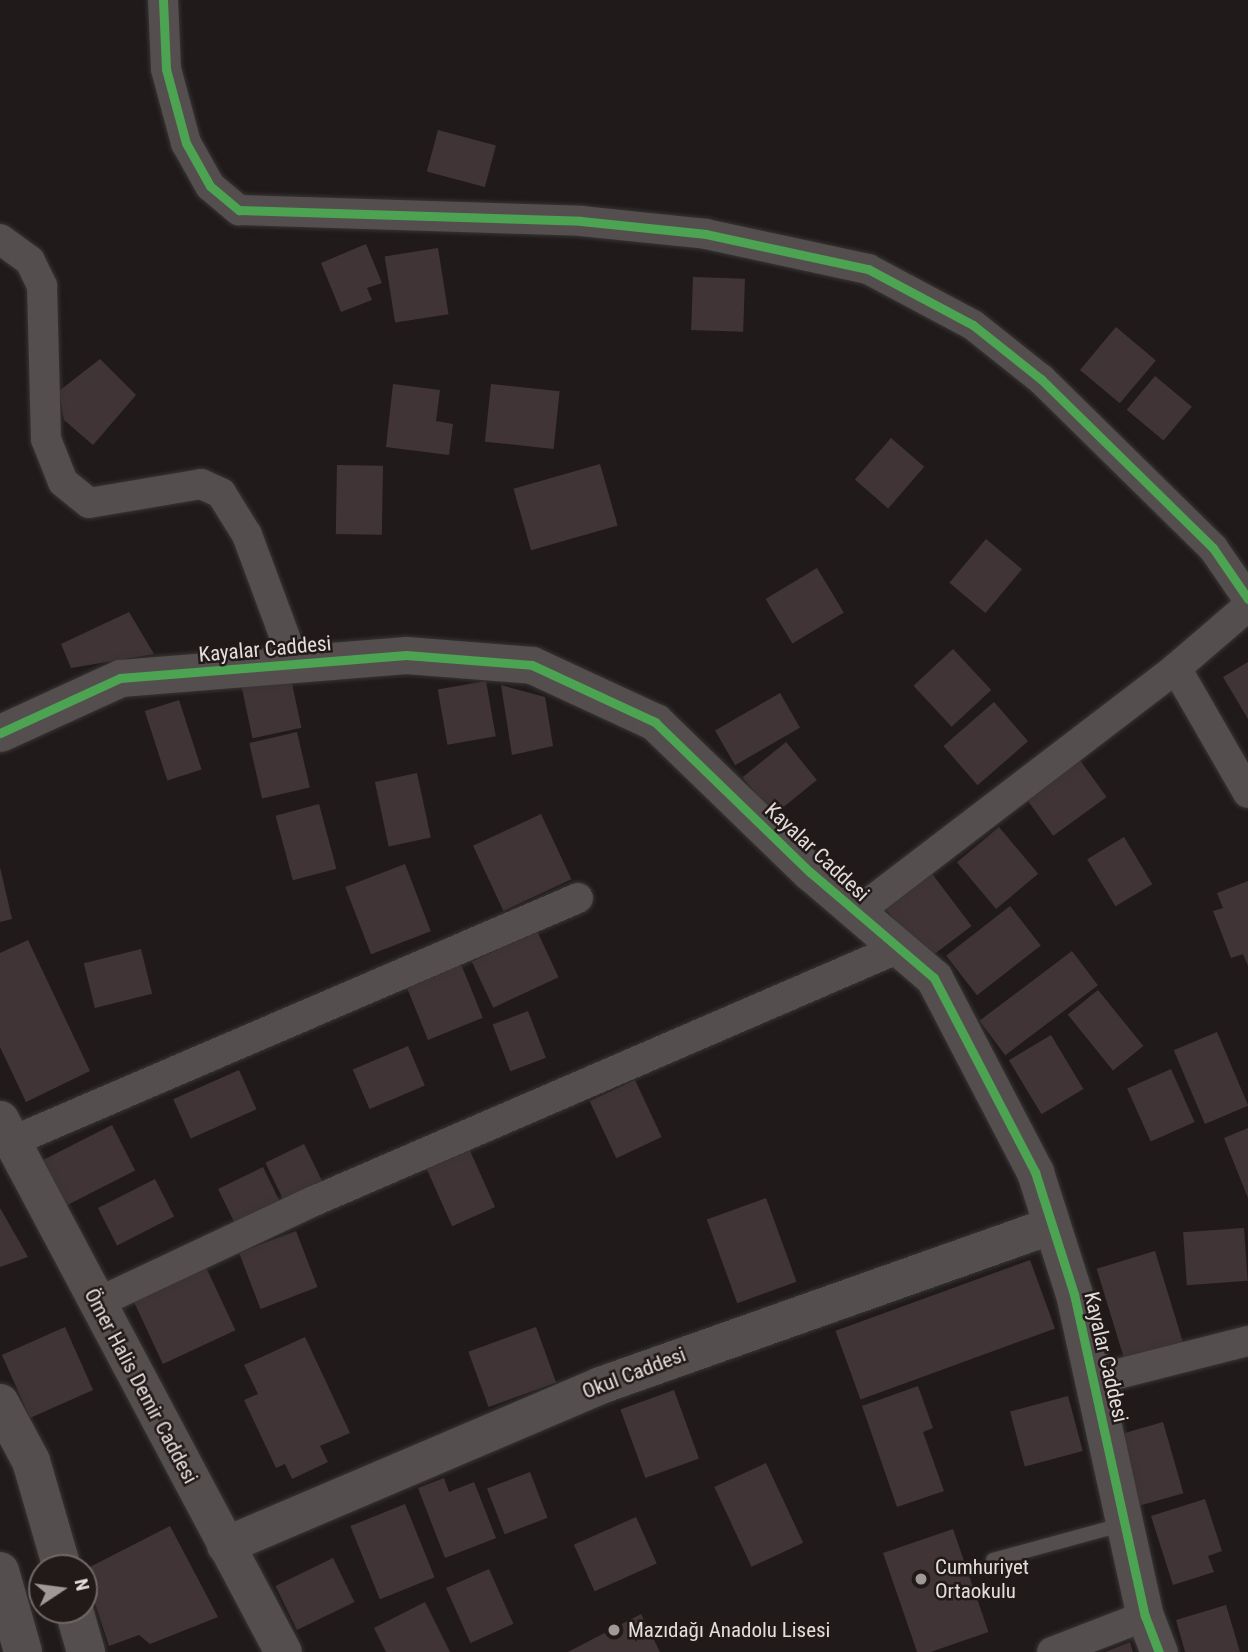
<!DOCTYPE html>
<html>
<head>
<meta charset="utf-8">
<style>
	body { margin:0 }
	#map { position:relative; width:1248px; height:1652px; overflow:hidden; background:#201b1a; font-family:"Roboto Condensed",sans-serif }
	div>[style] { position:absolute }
	.building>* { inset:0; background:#413437; transform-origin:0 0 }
	.roads { filter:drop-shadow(0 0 2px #383535) drop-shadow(0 0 2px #383535) }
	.service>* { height:14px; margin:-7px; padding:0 7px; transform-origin:7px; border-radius:7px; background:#544f4e }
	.minor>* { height:30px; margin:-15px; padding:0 15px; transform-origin:15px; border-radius:15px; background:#544f4e }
	.tertiary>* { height:37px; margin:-18.5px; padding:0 18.5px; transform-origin:18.5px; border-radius:18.5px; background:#544f4e }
	.secondary>* { height:38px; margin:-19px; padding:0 19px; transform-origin:19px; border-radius:19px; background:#544f4e }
	.cycleway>* { height:9px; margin:-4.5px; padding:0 4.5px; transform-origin:4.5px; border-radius:4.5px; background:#4ca352 }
	.dots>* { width:19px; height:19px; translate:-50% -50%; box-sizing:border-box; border:4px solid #221a18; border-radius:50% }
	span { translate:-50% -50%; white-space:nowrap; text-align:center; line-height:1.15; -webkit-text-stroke:5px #221a18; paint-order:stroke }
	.street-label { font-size:21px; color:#e3dddb }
	.poi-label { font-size:21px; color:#e3dddb }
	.left { translate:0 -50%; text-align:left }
	.north { position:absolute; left:28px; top:1554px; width:70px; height:70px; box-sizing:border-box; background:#221a18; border:2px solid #6f6866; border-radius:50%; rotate:77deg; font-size:19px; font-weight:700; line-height:28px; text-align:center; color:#e3dddb }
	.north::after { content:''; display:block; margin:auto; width:24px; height:32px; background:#9f9997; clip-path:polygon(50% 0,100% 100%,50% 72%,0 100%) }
</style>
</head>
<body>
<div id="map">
	<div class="building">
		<div style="left:438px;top:130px;width:60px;height:43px;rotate:15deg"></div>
		<div style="clip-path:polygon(366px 244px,382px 283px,367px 288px,372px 300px,341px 312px,321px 263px)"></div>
		<div style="left:438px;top:248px;width:67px;height:54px;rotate:81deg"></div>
		<div style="left:693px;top:277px;width:52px;height:53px;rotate:2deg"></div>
		<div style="left:1116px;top:327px;width:52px;height:56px;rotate:40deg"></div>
		<div style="clip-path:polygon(100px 359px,136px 395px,93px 445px,64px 420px,59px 391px)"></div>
		<div style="left:1155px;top:376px;width:48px;height:44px;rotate:40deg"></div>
		<div style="clip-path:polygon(393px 384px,440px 390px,436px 421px,453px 424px,449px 455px,386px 447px)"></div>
		<div style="left:491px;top:384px;width:69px;height:58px;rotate:6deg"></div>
		<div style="left:891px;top:438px;width:44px;height:55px;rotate:41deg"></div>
		<div style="left:600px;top:464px;width:64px;height:90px;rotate:74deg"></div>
		<div style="left:337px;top:465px;width:46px;height:69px;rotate:1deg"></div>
		<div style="left:986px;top:539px;width:47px;height:57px;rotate:40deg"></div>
		<div style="left:817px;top:568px;width:52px;height:60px;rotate:59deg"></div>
		<div style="clip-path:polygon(129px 612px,154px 654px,71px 668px,61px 644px)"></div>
		<div style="left:953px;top:649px;width:56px;height:54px;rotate:47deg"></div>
		<div style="clip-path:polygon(1248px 662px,1248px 719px,1223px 677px)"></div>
		<div style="left:290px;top:674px;width:55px;height:50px;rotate:78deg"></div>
		<div style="left:486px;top:681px;width:56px;height:49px;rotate:80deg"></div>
		<div style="clip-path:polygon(501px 685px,545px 697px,553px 746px,512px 755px)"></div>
		<div style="left:780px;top:693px;width:40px;height:75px;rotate:60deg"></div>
		<div style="left:179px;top:700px;width:73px;height:36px;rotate:72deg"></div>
		<div style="left:994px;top:702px;width:52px;height:67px;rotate:49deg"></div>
		<div style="left:297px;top:732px;width:57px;height:49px;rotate:77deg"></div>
		<div style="left:786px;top:742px;width:49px;height:56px;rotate:51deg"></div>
		<div style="left:1079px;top:759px;width:47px;height:66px;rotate:54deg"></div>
		<div style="left:417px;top:773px;width:66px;height:43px;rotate:78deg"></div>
		<div style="left:319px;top:804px;width:67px;height:45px;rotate:75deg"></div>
		<div style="left:541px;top:814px;width:72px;height:75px;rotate:65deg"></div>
		<div style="left:999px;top:827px;width:61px;height:55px;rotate:50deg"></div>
		<div style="left:1124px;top:837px;width:55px;height:43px;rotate:59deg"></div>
		<div style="left:405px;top:864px;width:72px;height:64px;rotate:69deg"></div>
		<div style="clip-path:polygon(0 867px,12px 919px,0 922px)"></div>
		<div style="left:930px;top:871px;width:69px;height:58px;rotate:53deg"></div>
		<div style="clip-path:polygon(1248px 881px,1248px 966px,1243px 954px,1231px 958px,1213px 911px,1223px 908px,1217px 893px)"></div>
		<div style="left:1010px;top:906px;width:50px;height:81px;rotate:52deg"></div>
		<div style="left:537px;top:931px;width:51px;height:72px;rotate:65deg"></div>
		<div style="clip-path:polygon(28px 940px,90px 1071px,26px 1102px,0 1047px,0 953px)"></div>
		<div style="left:141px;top:949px;width:46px;height:59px;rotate:76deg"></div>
		<div style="left:1072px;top:951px;width:43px;height:116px;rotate:53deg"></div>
		<div style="left:461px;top:964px;width:58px;height:59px;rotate:68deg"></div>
		<div style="left:1098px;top:990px;width:72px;height:39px;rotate:51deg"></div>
		<div style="left:528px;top:1011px;width:50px;height:38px;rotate:69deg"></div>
		<div style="left:1217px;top:1032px;width:80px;height:47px;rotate:67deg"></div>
		<div style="left:1051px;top:1035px;width:63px;height:49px;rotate:59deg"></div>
		<div style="left:408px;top:1046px;width:43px;height:60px;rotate:67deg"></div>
		<div style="left:1171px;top:1069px;width:58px;height:48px;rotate:66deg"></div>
		<div style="left:239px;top:1070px;width:43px;height:72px;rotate:66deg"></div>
		<div style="left:635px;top:1080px;width:63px;height:50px;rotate:65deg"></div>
		<div style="left:112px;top:1125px;width:51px;height:85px;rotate:63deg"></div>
		<div style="clip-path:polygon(1248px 1128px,1248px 1198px,1224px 1138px)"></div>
		<div style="left:304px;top:1144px;width:41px;height:43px;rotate:64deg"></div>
		<div style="left:467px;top:1144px;width:69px;height:47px;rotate:66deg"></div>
		<div style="left:263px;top:1167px;width:43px;height:50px;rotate:64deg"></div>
		<div style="left:155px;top:1179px;width:42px;height:64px;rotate:63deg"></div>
		<div style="left:766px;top:1198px;width:89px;height:63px;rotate:70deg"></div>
		<div style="clip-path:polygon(0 1208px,28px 1257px,0 1267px)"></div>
		<div style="left:1244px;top:1228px;width:53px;height:61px;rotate:86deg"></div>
		<div style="left:296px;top:1231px;width:60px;height:61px;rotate:69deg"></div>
		<div style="left:1155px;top:1251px;width:96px;height:61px;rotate:73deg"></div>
		<div style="left:1030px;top:1260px;width:73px;height:207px;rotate:70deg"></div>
		<div style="left:205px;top:1265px;width:72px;height:80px;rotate:65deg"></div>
		<div style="left:65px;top:1327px;width:69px;height:69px;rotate:66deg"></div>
		<div style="left:536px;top:1327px;width:59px;height:72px;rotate:70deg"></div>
		<div style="clip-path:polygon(305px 1337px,350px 1433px,320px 1446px,328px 1462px,292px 1479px,285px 1464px,276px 1468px,244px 1400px,258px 1394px,244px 1365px)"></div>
		<div style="clip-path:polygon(918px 1386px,933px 1428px,923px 1432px,944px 1491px,897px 1507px,862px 1406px)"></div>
		<div style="left:674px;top:1390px;width:73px;height:57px;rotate:70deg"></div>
		<div style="left:1068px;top:1396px;width:57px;height:60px;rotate:75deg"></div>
		<div style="left:1163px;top:1422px;width:74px;height:48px;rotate:74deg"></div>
		<div style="left:766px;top:1463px;width:88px;height:57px;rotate:65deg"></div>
		<div style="left:530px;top:1472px;width:49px;height:46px;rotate:69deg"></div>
		<div style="clip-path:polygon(444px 1478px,449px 1492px,474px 1482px,496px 1538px,445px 1558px,418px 1488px)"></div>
		<div style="clip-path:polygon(1205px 1499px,1222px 1551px,1208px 1556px,1214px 1572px,1173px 1585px,1151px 1516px)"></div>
		<div style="left:405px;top:1504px;width:79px;height:59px;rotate:68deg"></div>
		<div style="left:636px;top:1517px;width:51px;height:68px;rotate:66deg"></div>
		<div style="clip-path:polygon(170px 1526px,218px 1617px,150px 1644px,139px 1635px,109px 1646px,84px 1570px)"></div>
		<div style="left:953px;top:1529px;width:109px;height:74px;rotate:71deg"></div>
		<div style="left:333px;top:1558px;width:49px;height:64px;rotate:64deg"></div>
		<div style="left:489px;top:1569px;width:60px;height:47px;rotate:66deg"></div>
		<div style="clip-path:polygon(425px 1602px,450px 1652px,386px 1652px,374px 1628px)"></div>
		<div style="clip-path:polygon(1226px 1605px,1240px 1652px,1185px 1652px,1176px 1620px)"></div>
		<div style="clip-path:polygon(641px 1614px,660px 1652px,568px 1652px)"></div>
		<div style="clip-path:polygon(1130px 1642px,1133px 1652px,1105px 1652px)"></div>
	</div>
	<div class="roads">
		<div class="service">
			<div style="left:993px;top:1560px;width:137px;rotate:-15.3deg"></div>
		</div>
		<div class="minor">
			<div style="left:163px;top:0;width:69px;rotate:87.5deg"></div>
			<div style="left:166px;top:69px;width:77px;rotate:74.9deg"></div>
			<div style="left:186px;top:143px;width:49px;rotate:60.8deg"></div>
			<div style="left:210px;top:186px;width:38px;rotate:40deg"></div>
			<div style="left:239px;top:210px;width:342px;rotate:1.8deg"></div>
			<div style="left:581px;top:221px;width:126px;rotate:5.9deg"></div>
			<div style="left:706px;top:234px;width:166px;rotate:12.2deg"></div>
			<div style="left:868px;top:269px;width:119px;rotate:28.1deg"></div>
			<div style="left:973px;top:325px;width:87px;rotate:38.5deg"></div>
			<div style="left:1041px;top:379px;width:241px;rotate:44.5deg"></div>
			<div style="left:1213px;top:548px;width:62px;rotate:55.5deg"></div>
			<div style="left:0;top:239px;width:37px;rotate:36deg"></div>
			<div style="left:30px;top:261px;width:28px;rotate:64deg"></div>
			<div style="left:42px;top:286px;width:153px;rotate:88.5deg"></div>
			<div style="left:46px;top:439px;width:46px;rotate:68.4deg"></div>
			<div style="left:63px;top:482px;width:33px;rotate:39deg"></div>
			<div style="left:89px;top:503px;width:114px;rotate:-9.6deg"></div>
			<div style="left:201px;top:484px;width:22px;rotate:24deg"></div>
			<div style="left:221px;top:493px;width:49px;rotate:58.2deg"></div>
			<div style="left:247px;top:535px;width:138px;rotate:69.6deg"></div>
			<div style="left:1176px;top:668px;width:144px;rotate:60.1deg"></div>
			<div style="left:856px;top:913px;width:403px;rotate:-37.4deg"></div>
			<div style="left:1176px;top:668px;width:95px;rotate:-40.7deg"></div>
			<div style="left:13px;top:1141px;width:615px;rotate:-23.27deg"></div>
			<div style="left:97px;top:1303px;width:240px;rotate:-25.2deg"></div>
			<div style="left:314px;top:1201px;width:637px;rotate:-23.39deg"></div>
			<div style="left:1094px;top:1380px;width:159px;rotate:-14.2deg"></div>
			<div style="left:1052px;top:1652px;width:100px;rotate:-21.2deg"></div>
		</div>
		<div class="tertiary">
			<div style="left:0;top:733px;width:132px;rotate:-24.6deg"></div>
			<div style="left:120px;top:678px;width:287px;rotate:-4.6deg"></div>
			<div style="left:406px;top:655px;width:126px;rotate:4.5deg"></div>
			<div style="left:532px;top:665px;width:136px;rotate:24.9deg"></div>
			<div style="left:655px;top:722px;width:216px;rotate:44.1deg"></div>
			<div style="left:810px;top:872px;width:163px;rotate:40.5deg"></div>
			<div style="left:934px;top:978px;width:219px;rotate:62.5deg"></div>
			<div style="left:1035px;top:1172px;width:128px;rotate:72.3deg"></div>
			<div style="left:1074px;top:1294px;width:330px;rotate:77.6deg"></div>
			<div style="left:1145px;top:1616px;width:39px;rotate:69deg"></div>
			<div style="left:0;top:1119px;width:603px;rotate:62.03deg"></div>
			<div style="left:225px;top:1545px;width:408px;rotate:-23.1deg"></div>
			<div style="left:600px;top:1385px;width:479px;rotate:-19.5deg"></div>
		</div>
		<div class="secondary">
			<div style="left:0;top:1403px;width:66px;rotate:61.9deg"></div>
			<div style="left:31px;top:1461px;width:111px;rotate:73.8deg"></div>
			<div style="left:0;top:1571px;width:84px;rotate:74.1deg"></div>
			<div style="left:74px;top:1610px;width:44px;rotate:74.1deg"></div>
		</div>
	</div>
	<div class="cycleway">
		<div style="left:163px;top:0;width:69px;rotate:87.5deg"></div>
		<div style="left:166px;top:69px;width:77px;rotate:74.9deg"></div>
		<div style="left:186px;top:143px;width:49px;rotate:60.8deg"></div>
		<div style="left:210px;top:186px;width:38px;rotate:40deg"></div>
		<div style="left:239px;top:210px;width:342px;rotate:1.8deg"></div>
		<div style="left:581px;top:221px;width:126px;rotate:5.9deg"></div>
		<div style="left:706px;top:234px;width:166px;rotate:12.2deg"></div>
		<div style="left:868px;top:269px;width:119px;rotate:28.1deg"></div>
		<div style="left:973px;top:325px;width:87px;rotate:38.5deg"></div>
		<div style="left:1041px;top:379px;width:241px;rotate:44.5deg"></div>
		<div style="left:1213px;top:548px;width:62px;rotate:55.5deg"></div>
		<div style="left:0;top:733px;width:132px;rotate:-24.6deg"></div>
		<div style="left:120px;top:678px;width:287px;rotate:-4.6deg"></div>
		<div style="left:406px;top:655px;width:126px;rotate:4.5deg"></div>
		<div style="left:532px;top:665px;width:136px;rotate:24.9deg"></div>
		<div style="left:655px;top:722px;width:216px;rotate:44.1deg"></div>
		<div style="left:810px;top:872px;width:163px;rotate:40.5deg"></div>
		<div style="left:934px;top:978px;width:219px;rotate:62.5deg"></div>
		<div style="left:1035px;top:1172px;width:128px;rotate:72.3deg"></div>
		<div style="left:1074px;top:1294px;width:330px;rotate:77.6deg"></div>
		<div style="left:1145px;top:1616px;width:39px;rotate:69deg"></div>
	</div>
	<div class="dots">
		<div style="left:921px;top:1579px;background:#9f9997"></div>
		<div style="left:614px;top:1630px;background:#9f9997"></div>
	</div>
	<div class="street-label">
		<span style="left:265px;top:649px;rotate:-5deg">Kayalar Caddesi</span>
		<span style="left:817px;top:852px;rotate:43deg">Kayalar Caddesi</span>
		<span style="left:1106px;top:1357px;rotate:77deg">Kayalar Caddesi</span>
		<span style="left:634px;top:1373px;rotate:-21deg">Okul Caddesi</span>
		<span style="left:141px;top:1386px;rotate:62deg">Ömer Halis Demir Caddesi</span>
	</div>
	<div class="poi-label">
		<span class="left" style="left:935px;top:1579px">Cumhuriyet<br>Ortaokulu</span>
		<span class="left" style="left:628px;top:1630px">Mazıdağı Anadolu Lisesi</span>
	</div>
	<div class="north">N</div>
</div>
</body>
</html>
